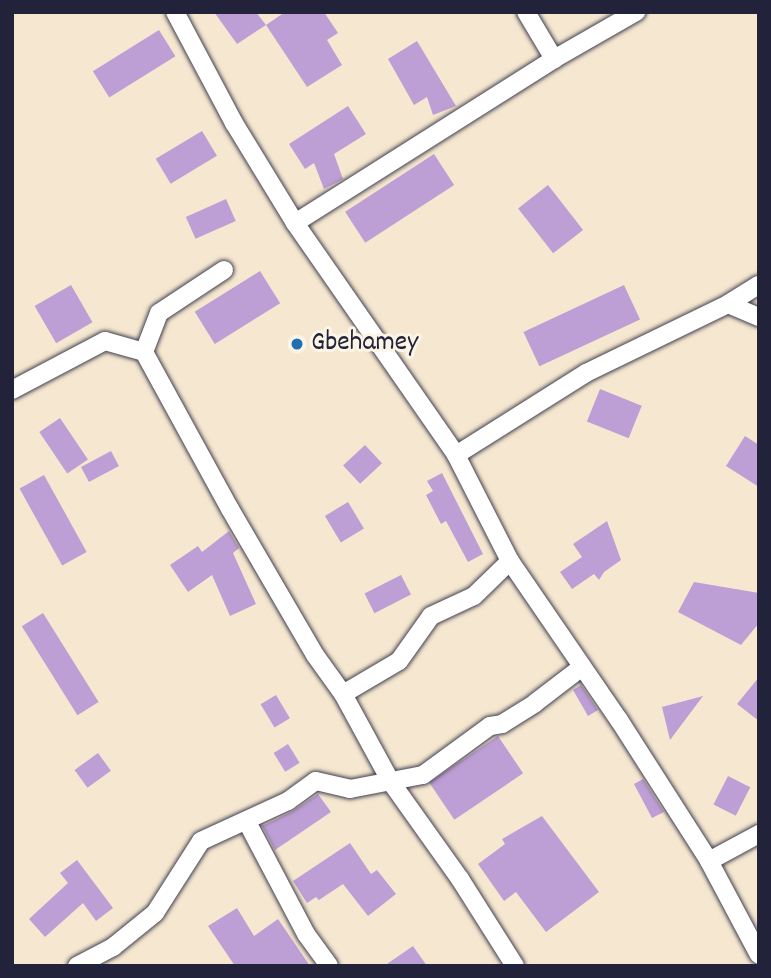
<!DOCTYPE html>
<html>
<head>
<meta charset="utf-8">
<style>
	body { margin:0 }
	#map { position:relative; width:771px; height:978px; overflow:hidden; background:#f6e8d0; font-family:Dekko,sans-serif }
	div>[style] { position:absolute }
	.building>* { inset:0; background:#be9fd5; transform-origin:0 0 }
	.roads { filter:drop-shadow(0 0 2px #424051) drop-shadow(0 0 2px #424051) }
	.minor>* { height:18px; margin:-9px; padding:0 9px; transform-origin:9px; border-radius:9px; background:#fff }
	.dots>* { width:19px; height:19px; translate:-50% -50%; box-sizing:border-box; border:4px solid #fcf5e5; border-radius:50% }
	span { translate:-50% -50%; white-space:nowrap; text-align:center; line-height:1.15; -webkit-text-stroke:6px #fcf5e5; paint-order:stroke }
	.poi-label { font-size:28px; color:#22223b }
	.left { translate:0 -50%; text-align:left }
	.frame { position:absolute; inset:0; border:14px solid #22223b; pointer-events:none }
</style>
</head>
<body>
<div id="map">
	<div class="building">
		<div style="clip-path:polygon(214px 12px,256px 12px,266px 25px,237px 44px)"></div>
		<div style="clip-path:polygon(285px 12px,324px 12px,338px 33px,327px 40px,342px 65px,307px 87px,266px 25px)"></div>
		<div style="left:159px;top:30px;width:31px;height:78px;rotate:58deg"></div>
		<div style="clip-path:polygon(417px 41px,456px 106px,433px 115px,427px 97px,414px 105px,388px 59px)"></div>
		<div style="clip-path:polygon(348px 106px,366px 134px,334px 154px,343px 179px,324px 189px,314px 163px,305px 169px,289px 144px)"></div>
		<div style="left:202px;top:131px;width:29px;height:54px;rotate:59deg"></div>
		<div style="left:434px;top:154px;width:37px;height:106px;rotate:57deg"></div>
		<div style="left:548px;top:185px;width:57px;height:38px;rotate:52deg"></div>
		<div style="left:226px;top:199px;width:24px;height:44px;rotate:66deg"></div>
		<div style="left:260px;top:271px;width:38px;height:77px;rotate:58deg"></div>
		<div style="left:71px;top:285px;width:43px;height:42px;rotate:60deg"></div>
		<div style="left:624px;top:285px;width:38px;height:111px;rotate:65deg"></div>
		<div style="left:600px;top:389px;width:45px;height:35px;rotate:22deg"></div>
		<div style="left:60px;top:418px;width:50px;height:25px;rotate:56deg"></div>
		<div style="clip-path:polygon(745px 436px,759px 445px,759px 487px,726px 466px)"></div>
		<div style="left:365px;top:445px;width:25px;height:30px;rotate:47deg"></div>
		<div style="left:111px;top:451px;width:17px;height:34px;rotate:62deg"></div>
		<div style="clip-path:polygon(442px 473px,483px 554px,468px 562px,446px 521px,441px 524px,426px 495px,433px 491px,427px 481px)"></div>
		<div style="left:44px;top:475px;width:88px;height:28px;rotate:61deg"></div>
		<div style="left:348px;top:502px;width:31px;height:27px;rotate:59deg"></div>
		<div style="clip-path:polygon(607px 521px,621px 560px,604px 572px,599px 580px,594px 574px,572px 589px,560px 572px,582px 557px,573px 544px)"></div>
		<div style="clip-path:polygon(229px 531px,239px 548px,233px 553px,256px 604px,230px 616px,212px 575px,188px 592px,170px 565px,198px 546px,202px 552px)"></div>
		<div style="left:401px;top:575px;width:22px;height:41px;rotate:63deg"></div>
		<div style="clip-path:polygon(694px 582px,759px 593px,759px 623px,741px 645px,678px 612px)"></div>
		<div style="left:43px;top:613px;width:105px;height:25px;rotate:58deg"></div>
		<div style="clip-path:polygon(759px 677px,759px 721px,737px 704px)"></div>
		<div style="clip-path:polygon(581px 685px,598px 710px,588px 716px,573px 690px)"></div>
		<div style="left:276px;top:695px;width:27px;height:18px;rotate:59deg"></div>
		<div style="clip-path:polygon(703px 696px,670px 740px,662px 707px)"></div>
		<div style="left:498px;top:736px;width:45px;height:83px;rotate:56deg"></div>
		<div style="left:288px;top:744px;width:22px;height:17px;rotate:58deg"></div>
		<div style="left:98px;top:753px;width:22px;height:29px;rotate:54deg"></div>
		<div style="left:728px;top:776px;width:25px;height:32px;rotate:27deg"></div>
		<div style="clip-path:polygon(643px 779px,664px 812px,652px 818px,634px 784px)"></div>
		<div style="clip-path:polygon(318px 794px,331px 812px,275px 850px,262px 826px,293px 811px)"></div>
		<div style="clip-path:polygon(542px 816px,599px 892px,546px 932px,516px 892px,504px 901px,478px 864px,505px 844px,502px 839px)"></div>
		<div style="clip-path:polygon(350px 843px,371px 874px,377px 870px,396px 894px,368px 916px,343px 884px,319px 900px,316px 897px,307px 903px,293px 881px)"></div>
		<div style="clip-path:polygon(77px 860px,113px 908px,96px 921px,83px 903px,45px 937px,29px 919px,68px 883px,60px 873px)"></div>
		<div style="clip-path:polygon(237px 908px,254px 936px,278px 919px,310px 966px,235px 966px,208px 926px)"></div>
		<div style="clip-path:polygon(413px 946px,427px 966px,384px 966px)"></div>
	</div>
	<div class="roads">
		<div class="minor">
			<div style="left:175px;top:12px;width:126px;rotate:62deg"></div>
			<div style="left:234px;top:123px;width:117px;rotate:58.6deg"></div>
			<div style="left:295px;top:223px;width:282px;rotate:55.2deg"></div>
			<div style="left:456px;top:455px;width:119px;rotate:63deg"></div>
			<div style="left:510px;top:561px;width:193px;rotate:55.6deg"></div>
			<div style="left:619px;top:720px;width:167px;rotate:57.4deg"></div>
			<div style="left:709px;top:861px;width:106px;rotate:62deg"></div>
			<div style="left:526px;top:12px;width:55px;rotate:59.2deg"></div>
			<div style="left:295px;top:223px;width:307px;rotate:-32.3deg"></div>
			<div style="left:554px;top:59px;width:95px;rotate:-29.8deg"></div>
			<div style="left:224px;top:270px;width:78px;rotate:146.5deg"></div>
			<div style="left:159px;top:313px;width:42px;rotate:111deg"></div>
			<div style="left:144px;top:352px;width:179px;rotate:61.3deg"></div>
			<div style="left:230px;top:509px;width:169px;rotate:59.8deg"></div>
			<div style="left:315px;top:655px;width:48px;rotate:54.3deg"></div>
			<div style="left:343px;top:694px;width:100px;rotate:61.4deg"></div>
			<div style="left:391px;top:782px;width:119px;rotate:54.6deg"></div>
			<div style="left:460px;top:879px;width:103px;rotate:57.7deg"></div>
			<div style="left:728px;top:304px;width:34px;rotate:23deg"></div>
			<div style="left:12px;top:390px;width:105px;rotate:-27.8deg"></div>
			<div style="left:105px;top:341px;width:41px;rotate:15.8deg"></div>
			<div style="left:456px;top:455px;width:154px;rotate:-32.2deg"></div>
			<div style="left:586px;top:373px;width:158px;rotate:-25.9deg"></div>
			<div style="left:728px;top:304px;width:36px;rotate:-32deg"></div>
			<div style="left:343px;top:694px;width:65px;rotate:-30.5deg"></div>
			<div style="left:399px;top:661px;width:55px;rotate:-54.6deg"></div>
			<div style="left:431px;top:616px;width:47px;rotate:-24.9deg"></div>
			<div style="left:474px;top:596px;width:50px;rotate:-44.2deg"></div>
			<div style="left:247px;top:822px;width:127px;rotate:62.2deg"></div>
			<div style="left:306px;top:934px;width:39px;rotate:54deg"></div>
			<div style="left:709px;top:861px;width:57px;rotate:-28.4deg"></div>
			<div style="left:77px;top:966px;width:41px;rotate:-27.8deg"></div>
			<div style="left:113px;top:947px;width:54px;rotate:-39deg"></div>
			<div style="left:155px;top:913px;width:85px;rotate:-57.4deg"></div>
			<div style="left:201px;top:841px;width:96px;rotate:-24.7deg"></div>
			<div style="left:288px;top:801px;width:34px;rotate:-36deg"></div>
			<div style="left:316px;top:781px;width:35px;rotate:13deg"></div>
			<div style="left:350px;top:789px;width:74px;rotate:-10.9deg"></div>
			<div style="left:423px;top:775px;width:83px;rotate:-36.2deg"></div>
			<div style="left:490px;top:726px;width:12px;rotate:-9deg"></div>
			<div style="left:502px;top:724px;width:39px;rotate:-32deg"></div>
			<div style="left:535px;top:703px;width:59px;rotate:-37.5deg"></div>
		</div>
	</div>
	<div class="dots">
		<div style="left:297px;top:344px;background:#1f6fb2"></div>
	</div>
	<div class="poi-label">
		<span class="left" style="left:311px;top:344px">Gbehamey</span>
	</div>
	<div class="frame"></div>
</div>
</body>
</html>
